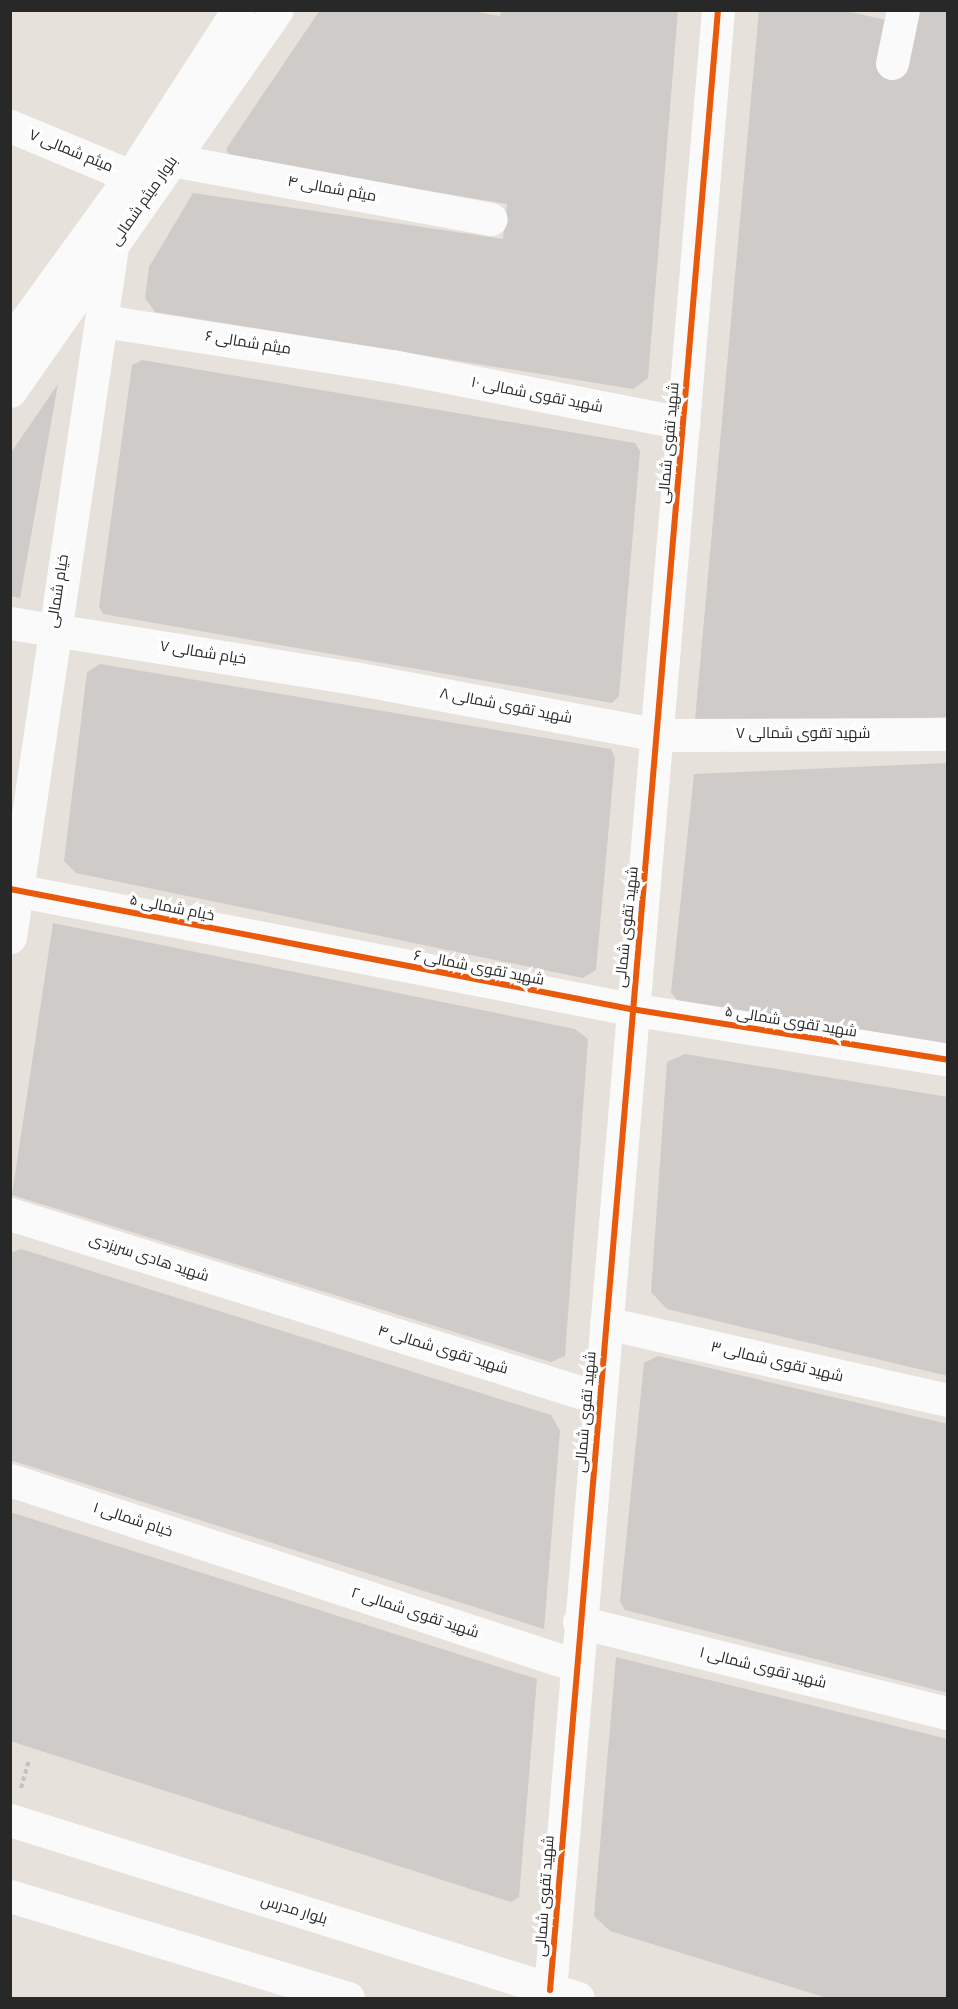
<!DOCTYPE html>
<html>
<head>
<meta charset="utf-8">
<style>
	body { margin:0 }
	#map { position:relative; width:958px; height:2009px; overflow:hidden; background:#e7e1dc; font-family:"Fira Sans Condensed",Cairo,sans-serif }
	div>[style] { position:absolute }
	.building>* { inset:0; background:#cfcbc8 }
	.path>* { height:4px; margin-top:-2px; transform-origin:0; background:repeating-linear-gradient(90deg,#c3c2c1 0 4.5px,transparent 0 7.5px) }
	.minor>* { height:33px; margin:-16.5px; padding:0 16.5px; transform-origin:16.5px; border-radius:16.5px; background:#fbfafa }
	.tertiary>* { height:33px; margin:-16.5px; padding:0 16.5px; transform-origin:16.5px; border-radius:16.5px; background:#fbfafa }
	.secondary>* { height:33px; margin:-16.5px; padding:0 16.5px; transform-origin:16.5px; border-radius:16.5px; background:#fbfafa }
	.cycleway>* { height:6px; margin:-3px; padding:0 3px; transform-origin:3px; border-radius:3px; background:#e8590c }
	span { translate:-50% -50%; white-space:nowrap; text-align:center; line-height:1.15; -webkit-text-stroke:6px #fff; paint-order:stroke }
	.street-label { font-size:15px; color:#282828 }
	.frame { position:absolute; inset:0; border:12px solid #282828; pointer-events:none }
</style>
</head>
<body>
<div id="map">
	<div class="building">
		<div style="clip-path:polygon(320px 10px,465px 10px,500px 16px,501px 10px,678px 10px,648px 378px,633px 389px,155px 312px,145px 298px,149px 267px,193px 193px,503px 239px,507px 204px,231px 158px,226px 149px)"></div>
		<div style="clip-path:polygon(759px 10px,841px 10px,891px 21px,911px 10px,948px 10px,948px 717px,707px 728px,695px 720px)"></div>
		<div style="clip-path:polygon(142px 360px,635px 443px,640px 451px,619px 696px,612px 703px,103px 614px,99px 607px,132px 365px)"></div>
		<div style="clip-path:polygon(58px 384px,20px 598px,10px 596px,10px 454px)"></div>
		<div style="clip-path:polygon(100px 664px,611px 749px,615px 758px,596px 970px,583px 978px,76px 873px,64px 861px,87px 672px)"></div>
		<div style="clip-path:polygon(948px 763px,948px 1048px,680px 1003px,671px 993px,694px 774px)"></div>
		<div style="clip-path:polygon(53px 923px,575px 1029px,588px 1039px,565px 1356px,551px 1362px,12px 1195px)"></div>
		<div style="clip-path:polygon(685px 1054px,948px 1097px,948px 1376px,667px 1309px,651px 1292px,667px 1062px)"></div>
		<div style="clip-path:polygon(21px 1249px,551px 1415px,560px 1431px,544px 1629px,10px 1460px,10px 1253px)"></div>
		<div style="clip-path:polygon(658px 1356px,948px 1424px,948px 1693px,625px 1610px,620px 1601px,644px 1363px)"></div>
		<div style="clip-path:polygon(10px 1512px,537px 1679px,519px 1897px,511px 1902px,10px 1741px)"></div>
		<div style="clip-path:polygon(616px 1657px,948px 1739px,948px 1998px,827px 1998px,610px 1931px,594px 1916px)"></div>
	</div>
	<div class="path">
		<div style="left:21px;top:1788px;width:29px;rotate:-74deg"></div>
	</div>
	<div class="minor">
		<div style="left:892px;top:63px;width:54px;rotate:-78.3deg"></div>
		<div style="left:10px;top:126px;width:131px;rotate:22.5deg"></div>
		<div style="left:172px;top:160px;width:324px;rotate:10.5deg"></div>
		<div style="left:103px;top:321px;width:292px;rotate:8.9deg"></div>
		<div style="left:392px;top:366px;width:297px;rotate:11.1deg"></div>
		<div style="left:10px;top:623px;width:348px;rotate:9.1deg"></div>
		<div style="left:354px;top:678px;width:310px;rotate:10.6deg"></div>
		<div style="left:659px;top:735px;width:289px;rotate:-0.2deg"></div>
		<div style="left:10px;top:889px;width:632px;rotate:10.94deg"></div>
		<div style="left:631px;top:1009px;width:321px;rotate:9.1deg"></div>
		<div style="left:10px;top:1214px;width:617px;rotate:17.35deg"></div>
		<div style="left:606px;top:1323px;width:351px;rotate:12.7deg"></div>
		<div style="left:10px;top:1480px;width:595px;rotate:18.13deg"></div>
		<div style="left:579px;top:1622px;width:380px;rotate:13.9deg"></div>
	</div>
	<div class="tertiary">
		<div style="left:10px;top:937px;width:698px;rotate:-81.6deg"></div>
		<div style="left:550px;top:1990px;width:1987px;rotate:-85.15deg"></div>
	</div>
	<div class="secondary">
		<div style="left:10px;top:343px;width:206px;rotate:-54.1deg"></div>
		<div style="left:131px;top:176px;width:197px;rotate:-57.2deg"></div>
		<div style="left:10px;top:391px;width:465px;rotate:-55deg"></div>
		<div style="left:10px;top:1820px;width:595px;rotate:17.4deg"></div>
		<div style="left:10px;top:1896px;width:353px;rotate:16.8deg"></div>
	</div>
	<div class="cycleway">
		<div style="left:10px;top:889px;width:632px;rotate:10.94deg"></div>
		<div style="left:631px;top:1009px;width:321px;rotate:9.1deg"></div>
		<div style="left:550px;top:1990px;width:1987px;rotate:-85.15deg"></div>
	</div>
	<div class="street-label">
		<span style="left:71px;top:151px;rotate:22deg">میثم شمالی ۷</span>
		<span style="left:332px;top:189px;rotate:10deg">میثم شمالی ۴</span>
		<span style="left:144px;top:201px;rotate:-55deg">بلوار میثم شمالی</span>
		<span style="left:248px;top:343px;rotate:9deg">میثم شمالی ۶</span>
		<span style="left:537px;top:395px;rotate:11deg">شهید تقوی شمالی ۱۰</span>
		<span style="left:669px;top:443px;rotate:-85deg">شهید تقوی شمالی</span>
		<span style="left:58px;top:591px;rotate:-81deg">خیام شمالی</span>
		<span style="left:203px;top:653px;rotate:9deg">خیام شمالی ۷</span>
		<span style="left:506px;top:706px;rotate:11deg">شهید تقوی شمالی ۸</span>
		<span style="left:803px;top:734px">شهید تقوی شمالی ۷</span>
		<span style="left:172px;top:908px;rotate:11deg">خیام شمالی ۵</span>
		<span style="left:627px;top:927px;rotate:-84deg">شهید تقوی شمالی</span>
		<span style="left:479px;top:968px;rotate:11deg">شهید تقوی شمالی ۶</span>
		<span style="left:791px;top:1022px;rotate:9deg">شهید تقوی شمالی ۵</span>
		<span style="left:149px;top:1258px;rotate:18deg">شهید هادی سریزدی</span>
		<span style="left:443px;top:1350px;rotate:17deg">شهید تقوی شمالی ۴</span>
		<span style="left:777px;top:1362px;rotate:13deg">شهید تقوی شمالی ۳</span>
		<span style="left:586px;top:1412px;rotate:-85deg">شهید تقوی شمالی</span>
		<span style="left:133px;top:1520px;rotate:18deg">خیام شمالی ۱</span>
		<span style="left:415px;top:1613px;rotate:18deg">شهید تقوی شمالی ۲</span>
		<span style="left:763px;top:1668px;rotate:14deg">شهید تقوی شمالی ۱</span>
		<span style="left:545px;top:1896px;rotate:-86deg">شهید تقوی شمالی</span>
		<span style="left:294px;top:1910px;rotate:17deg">بلوار مدرس</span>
	</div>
	<div class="frame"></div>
</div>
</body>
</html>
